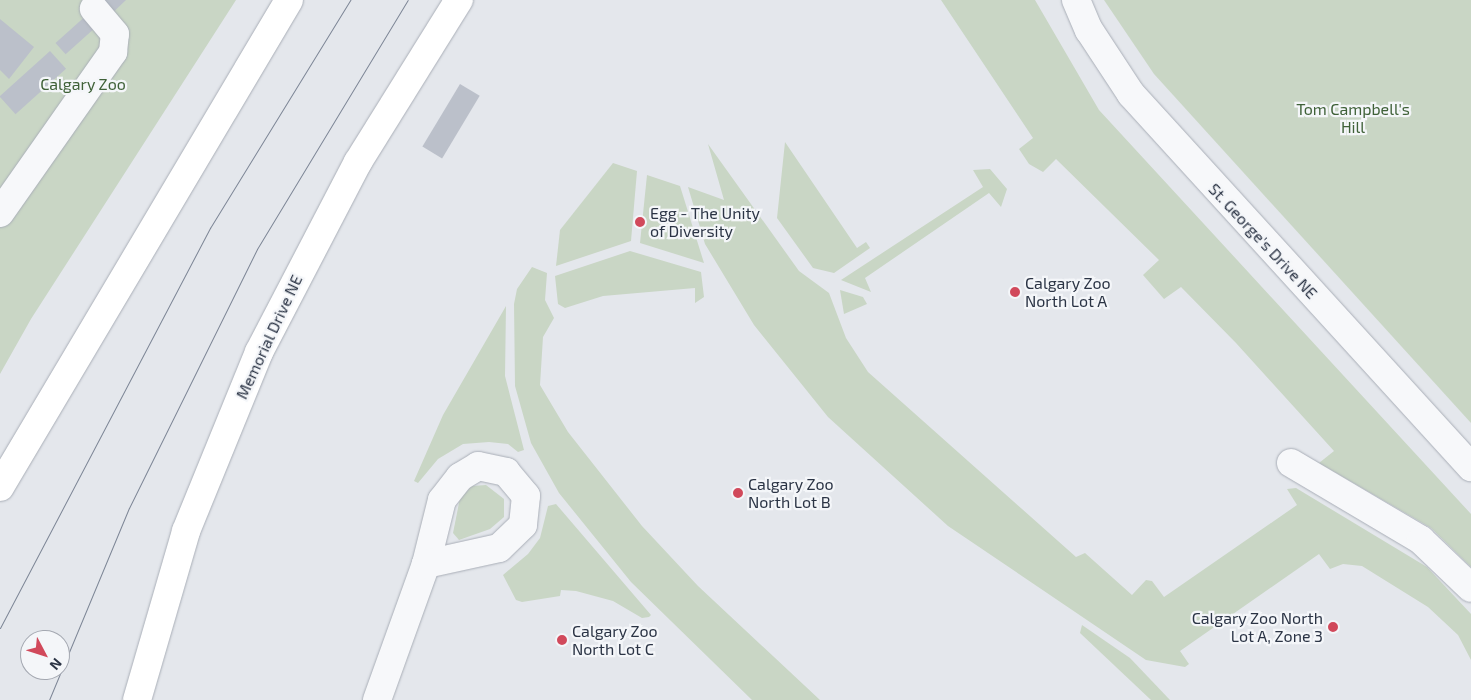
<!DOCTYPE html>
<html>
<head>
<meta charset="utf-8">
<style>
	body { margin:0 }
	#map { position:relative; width:1471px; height:700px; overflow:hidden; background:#e4e7ec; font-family:"Exo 2",sans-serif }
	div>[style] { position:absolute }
	.green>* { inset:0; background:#c9d6c5 }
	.building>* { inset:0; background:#bbc0ca; transform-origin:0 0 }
	.roads { filter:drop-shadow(0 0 1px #a9aeb7) drop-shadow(0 0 1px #a9aeb7) }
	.minor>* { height:28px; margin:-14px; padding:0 14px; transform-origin:14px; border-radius:14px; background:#f7f8fa }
	.highway>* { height:28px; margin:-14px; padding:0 14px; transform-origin:14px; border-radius:14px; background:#fff }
	.tram>* { height:1px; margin:-0.5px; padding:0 0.5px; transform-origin:0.5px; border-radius:0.5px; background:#7d8696 }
	.dots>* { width:14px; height:14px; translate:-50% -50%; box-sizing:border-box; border:2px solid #f4f6f9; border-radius:50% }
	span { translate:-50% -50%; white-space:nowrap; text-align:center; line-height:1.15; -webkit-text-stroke:4.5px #f4f6f9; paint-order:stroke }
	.park-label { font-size:16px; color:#3f6138 }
	.poi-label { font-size:16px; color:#2b3445 }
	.left { translate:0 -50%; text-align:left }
	.right { translate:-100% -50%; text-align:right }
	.street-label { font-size:16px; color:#2b3445 }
	.north { position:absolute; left:20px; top:630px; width:50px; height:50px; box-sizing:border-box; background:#f4f6f9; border:1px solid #a4a8b1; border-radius:50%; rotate:130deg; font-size:14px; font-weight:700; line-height:20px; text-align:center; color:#2b3445 }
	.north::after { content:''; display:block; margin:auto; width:18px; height:22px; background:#d1495b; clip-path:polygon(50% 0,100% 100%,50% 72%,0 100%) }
</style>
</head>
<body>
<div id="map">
	<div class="green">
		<div style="clip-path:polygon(0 0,236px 0,31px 319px,0 374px)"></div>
		<div style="clip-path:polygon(941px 0,1035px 0,1099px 110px,1471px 514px,1471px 567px,1431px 528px,1319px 463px,1334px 451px,1236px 343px,1181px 287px,1164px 299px,1143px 275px,1159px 260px,1056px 159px,1043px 172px,1029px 164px,1019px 149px,1033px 138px)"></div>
		<div style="clip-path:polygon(1104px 0,1471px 0,1471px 423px,1154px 74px)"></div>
		<div style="clip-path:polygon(785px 142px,857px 248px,866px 242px,870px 248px,834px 273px,813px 268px,777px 218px)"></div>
		<div style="clip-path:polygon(708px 144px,799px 271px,829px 293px,846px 338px,868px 372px,1076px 557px,1085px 553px,1132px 595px,1146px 580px,1152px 581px,1164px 597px,1297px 505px,1287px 489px,1296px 488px,1427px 567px,1471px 614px,1471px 660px,1458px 635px,1428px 607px,1362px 566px,1343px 564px,1330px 569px,1319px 554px,1180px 651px,1189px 664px,1185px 667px,1146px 660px,948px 526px,828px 417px,754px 325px,705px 244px,688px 187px,724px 200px)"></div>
		<div style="clip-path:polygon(613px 163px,637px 171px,631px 241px,556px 266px,560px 230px)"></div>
		<div style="clip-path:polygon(990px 169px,1007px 189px,1001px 207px,989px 193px,865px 278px,871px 292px,841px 280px,983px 187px,973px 170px)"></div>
		<div style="clip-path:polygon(647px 175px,680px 186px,704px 263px,640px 243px)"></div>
		<div style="clip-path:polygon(630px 251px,701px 272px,704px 297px,695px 303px,695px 288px,603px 296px,565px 308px,558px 304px,555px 276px)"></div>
		<div style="clip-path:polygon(532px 267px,547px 273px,545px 300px,554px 318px,543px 337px,540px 385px,568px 432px,642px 526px,698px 586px,820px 700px,752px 700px,631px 582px,559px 493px,531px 443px,515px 386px,514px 304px,517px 289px)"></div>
		<div style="clip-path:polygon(840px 290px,863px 297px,867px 304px,844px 314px)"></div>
		<div style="clip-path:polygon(506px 306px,505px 376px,524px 450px,518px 452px,508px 444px,489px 442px,463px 444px,438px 459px,418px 483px,414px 481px,443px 415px)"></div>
		<div style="clip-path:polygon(486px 485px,504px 499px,504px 517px,490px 529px,459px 540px,453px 533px,460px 498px,472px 486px)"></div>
		<div style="clip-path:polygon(556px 504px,651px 615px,649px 617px,642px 618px,613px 601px,576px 591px,561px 590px,560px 596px,522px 602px,516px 600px,503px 575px,528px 554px,540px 538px,548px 506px)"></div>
		<div style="clip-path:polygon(1082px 625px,1130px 658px,1170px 700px,1151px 700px,1080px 633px)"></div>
	</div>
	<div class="building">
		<div style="clip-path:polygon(104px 0,126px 0,107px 18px,97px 8px)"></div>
		<div style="left:89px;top:13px;width:15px;height:45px;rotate:48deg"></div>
		<div style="clip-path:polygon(0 19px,34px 47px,9px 79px,0 70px)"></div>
		<div style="left:50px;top:51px;width:24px;height:68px;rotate:48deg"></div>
		<div style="left:460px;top:84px;width:23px;height:73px;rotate:31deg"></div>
	</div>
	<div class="roads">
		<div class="minor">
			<div style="left:1076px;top:0;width:33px;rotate:67deg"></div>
			<div style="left:1089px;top:30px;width:77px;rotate:56.7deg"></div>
			<div style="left:1131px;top:94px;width:505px;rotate:47.65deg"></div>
			<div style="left:0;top:213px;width:197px;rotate:-54.9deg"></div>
			<div style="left:113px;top:52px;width:18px;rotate:-84deg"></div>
			<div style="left:115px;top:34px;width:33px;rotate:-130deg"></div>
			<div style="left:1291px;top:463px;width:151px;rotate:30.6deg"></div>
			<div style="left:1421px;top:540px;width:69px;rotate:43.8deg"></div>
			<div style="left:377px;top:700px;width:145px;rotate:-70.2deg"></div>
			<div style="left:426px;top:564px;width:66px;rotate:-76deg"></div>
			<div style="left:442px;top:500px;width:29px;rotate:-52deg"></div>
			<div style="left:460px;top:477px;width:21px;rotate:-31deg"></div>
			<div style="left:478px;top:466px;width:29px;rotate:12deg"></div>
			<div style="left:506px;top:472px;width:31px;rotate:50deg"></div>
			<div style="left:526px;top:496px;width:29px;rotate:96deg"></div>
			<div style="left:523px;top:525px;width:33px;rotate:136deg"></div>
			<div style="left:499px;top:548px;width:75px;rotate:167.6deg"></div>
		</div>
		<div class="highway">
			<div style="left:0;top:487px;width:566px;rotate:-59.31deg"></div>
			<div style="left:137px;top:700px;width:176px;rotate:-73.8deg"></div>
			<div style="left:186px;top:531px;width:193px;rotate:-67.8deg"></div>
			<div style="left:259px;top:352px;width:214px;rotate:-62.5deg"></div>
			<div style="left:358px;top:162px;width:191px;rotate:-58.1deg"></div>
		</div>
	</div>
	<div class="tram">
		<div style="left:0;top:628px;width:452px;rotate:-62.3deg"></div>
		<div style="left:210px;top:228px;width:268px;rotate:-58.4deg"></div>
		<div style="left:49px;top:700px;width:208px;rotate:-67.4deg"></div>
		<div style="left:129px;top:508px;width:289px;rotate:-63.7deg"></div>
		<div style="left:257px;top:249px;width:291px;rotate:-58.8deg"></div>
	</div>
	<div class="dots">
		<div style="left:640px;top:222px;background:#d1495b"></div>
		<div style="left:1015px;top:292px;background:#d1495b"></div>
		<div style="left:738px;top:493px;background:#d1495b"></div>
		<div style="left:1333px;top:627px;background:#d1495b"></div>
		<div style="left:562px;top:640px;background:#d1495b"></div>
	</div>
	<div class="park-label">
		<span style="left:83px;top:84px">Calgary Zoo</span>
		<span style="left:1353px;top:118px">Tom Campbell's<br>Hill</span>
	</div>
	<div class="poi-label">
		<span class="left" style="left:650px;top:222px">Egg - The Unity<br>of Diversity</span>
		<span class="left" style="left:1025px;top:292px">Calgary Zoo<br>North Lot A</span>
		<span class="left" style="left:748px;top:493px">Calgary Zoo<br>North Lot B</span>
		<span class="right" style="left:1323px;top:627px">Calgary Zoo North<br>Lot A, Zone 3</span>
		<span class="left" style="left:572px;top:640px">Calgary Zoo<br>North Lot C</span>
	</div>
	<div class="street-label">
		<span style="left:1263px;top:241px;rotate:47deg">St. George's Drive NE</span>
		<span style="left:269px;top:337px;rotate:-65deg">Memorial Drive NE</span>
	</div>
	<div class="north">N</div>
</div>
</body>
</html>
